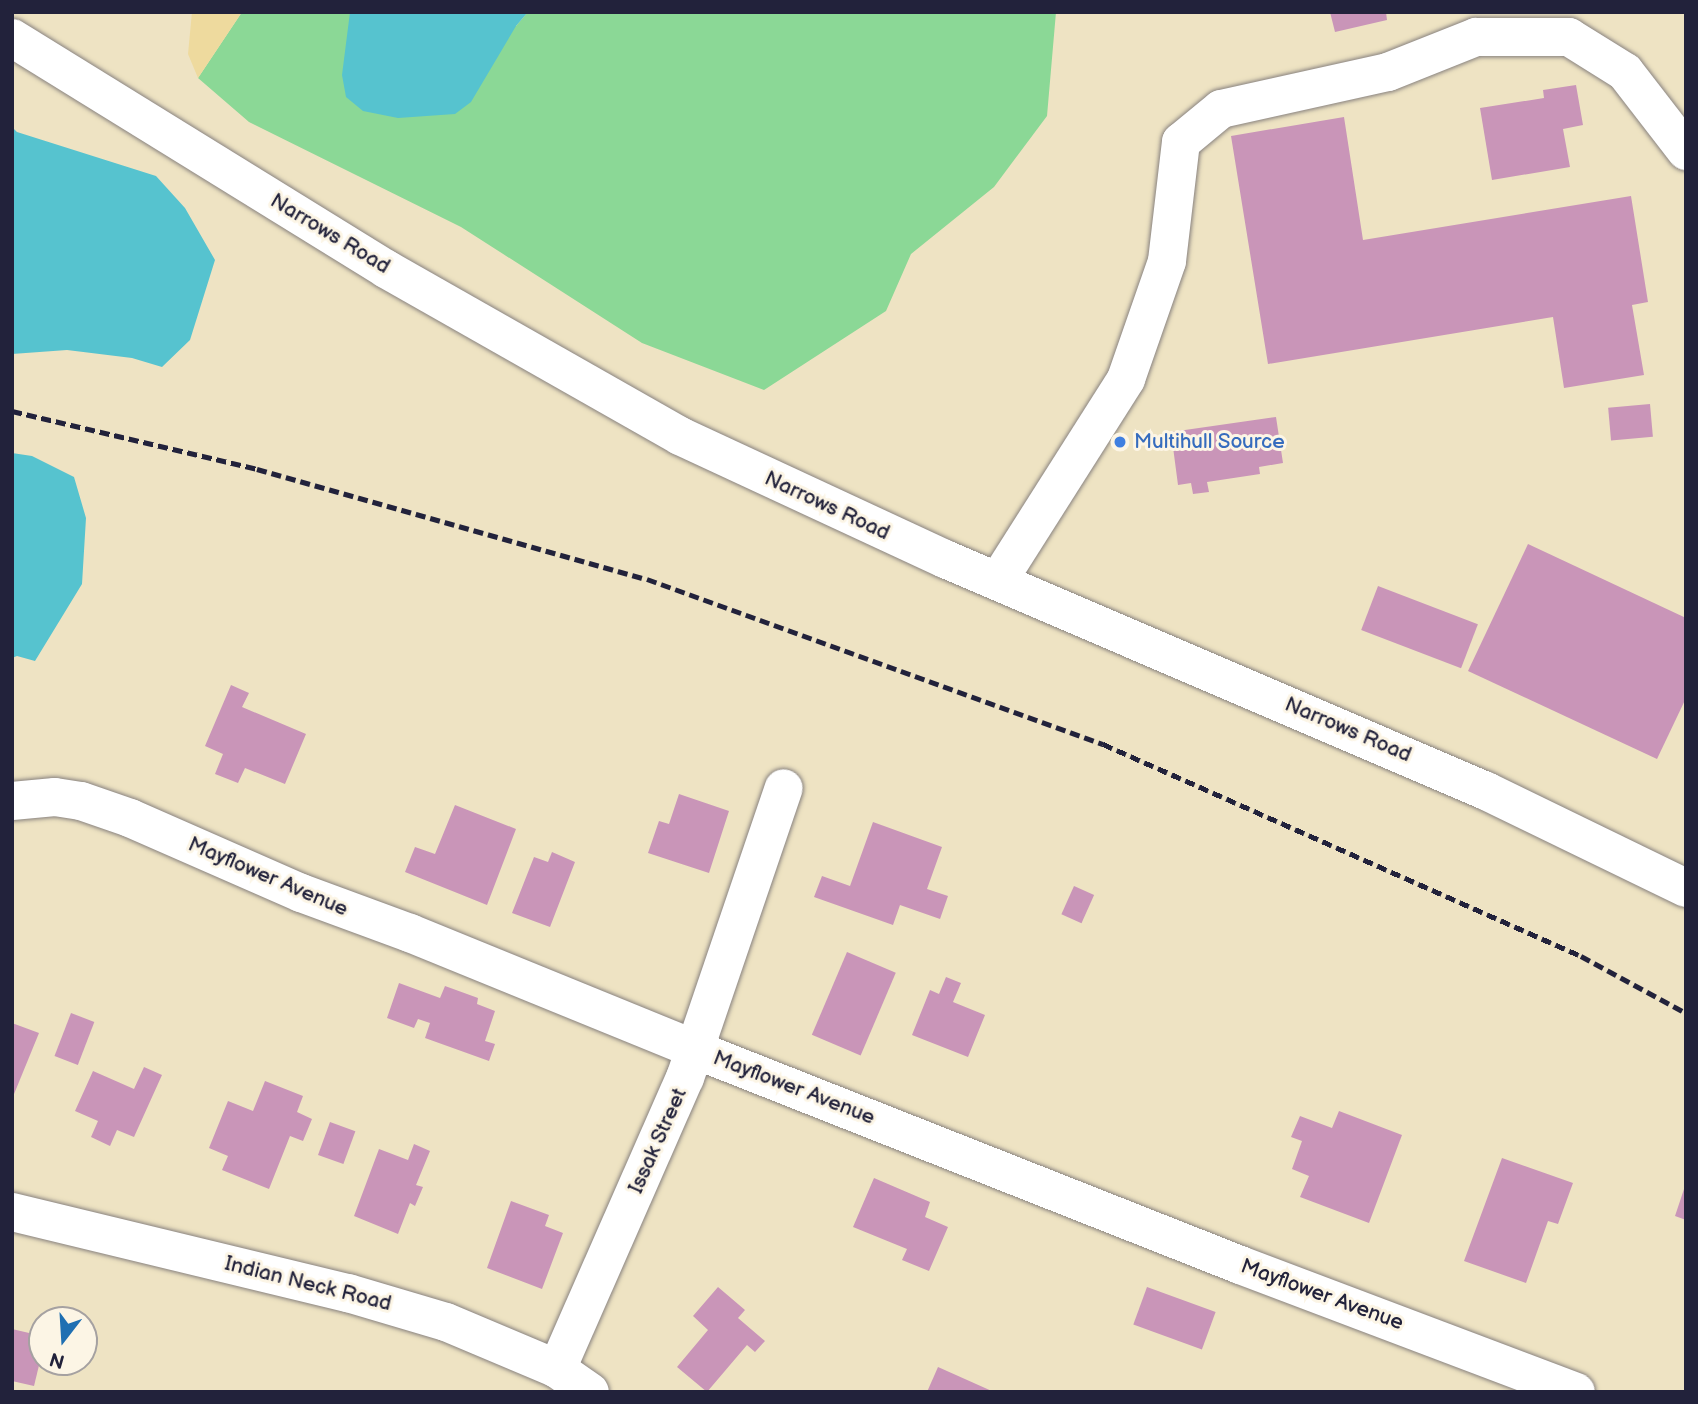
<!DOCTYPE html>
<html>
<head>
<meta charset="utf-8">
<style>
	body { margin:0 }
	#map { position:relative; width:1698px; height:1404px; overflow:hidden; background:#eee3c3; font-family:"Balsamiq Sans",sans-serif }
	div>[style] { position:absolute }
	.green>* { inset:0; background:#8bd896 }
	.sand>* { inset:0; background:#eeda9e }
	.water>* { inset:0; background:#56c3cf }
	.building>* { inset:0; background:#c995b8; transform-origin:0 0 }
	.roads { filter:drop-shadow(0 0 2px #88827f) drop-shadow(0 0 2px #88827f) }
	.minor>* { height:38px; margin:-19px; padding:0 19px; transform-origin:19px; border-radius:19px; background:#fff }
	.major>* { height:38px; margin:-19px; padding:0 19px; transform-origin:19px; border-radius:19px; background:#fff }
	.rail>* { height:5px; margin-top:-2.5px; transform-origin:0; background:repeating-linear-gradient(90deg,#22223b 0 10px,transparent 0 15px) }
	.dots>* { width:19px; height:19px; translate:-50% -50%; box-sizing:border-box; border:4px solid #fcf5e5; border-radius:50% }
	span { translate:-50% -50%; white-space:nowrap; text-align:center; line-height:1.15; -webkit-text-stroke:6px #fcf5e5; paint-order:stroke }
	.street-label { font-size:21px; color:#22223b }
	.shop-label { font-size:21px; color:#366cbe }
	.left { translate:0 -50%; text-align:left }
	.frame { position:absolute; inset:0; border:14px solid #22223b; pointer-events:none }
	.north { position:absolute; left:28px; top:1306px; width:70px; height:70px; box-sizing:border-box; background:#fcf5e5; border:2px solid #a5a1a1; border-radius:50%; rotate:197deg; font-size:19px; font-weight:700; line-height:28px; text-align:center; color:#22223b }
	.north::after { content:''; display:block; margin:auto; width:24px; height:32px; background:#1f6fb2; clip-path:polygon(50% 0,100% 100%,50% 72%,0 100%) }
</style>
</head>
<body>
<div id="map">
	<div class="green">
		<div style="clip-path:polygon(242px 12px,350px 12px,516px 26px,528px 12px,1056px 12px,1047px 116px,994px 187px,911px 254px,886px 311px,764px 390px,642px 343px,461px 227px,249px 122px,198px 78px)"></div>
	</div>
	<div class="sand">
		<div style="clip-path:polygon(192px 12px,242px 12px,198px 78px,188px 54px)"></div>
	</div>
	<div class="water">
		<div style="clip-path:polygon(350px 12px,528px 12px,516px 26px,471px 102px,455px 114px,398px 118px,363px 111px,346px 97px,342px 75px)"></div>
		<div style="clip-path:polygon(12px 127px,17px 132px,156px 176px,185px 208px,215px 260px,190px 340px,162px 367px,132px 358px,67px 350px,12px 354px)"></div>
		<div style="clip-path:polygon(12px 453px,32px 456px,74px 477px,86px 518px,82px 584px,35px 661px,17px 656px,12px 658px)"></div>
	</div>
	<div class="building">
		<div style="clip-path:polygon(1330px 12px,1386px 12px,1387px 20px,1335px 32px)"></div>
		<div style="clip-path:polygon(1576px 85px,1583px 125px,1563px 129px,1570px 167px,1492px 180px,1480px 108px,1544px 98px,1543px 90px)"></div>
		<div style="clip-path:polygon(1344px 117px,1363px 240px,1631px 196px,1648px 302px,1632px 305px,1644px 375px,1564px 388px,1553px 317px,1268px 364px,1231px 136px)"></div>
		<div style="left:1650px;top:404px;width:33px;height:42px;rotate:85deg"></div>
		<div style="clip-path:polygon(1276px 417px,1283px 463px,1259px 467px,1260px 474px,1207px 482px,1209px 492px,1193px 494px,1191px 483px,1178px 485px,1171px 432px)"></div>
		<div style="clip-path:polygon(1528px 544px,1686px 618px,1686px 698px,1657px 759px,1468px 671px)"></div>
		<div style="left:1378px;top:586px;width:107px;height:47px;rotate:21deg"></div>
		<div style="clip-path:polygon(231px 685px,249px 693px,242px 707px,306px 734px,285px 784px,245px 768px,238px 783px,215px 774px,223px 754px,205px 746px)"></div>
		<div style="clip-path:polygon(679px 794px,729px 811px,709px 873px,648px 853px,659px 821px,669px 824px)"></div>
		<div style="clip-path:polygon(455px 805px,516px 829px,487px 905px,405px 872px,415px 847px,435px 854px)"></div>
		<div style="clip-path:polygon(873px 822px,942px 847px,927px 889px,948px 896px,940px 919px,900px 905px,893px 925px,814px 897px,822px 876px,850px 886px)"></div>
		<div style="clip-path:polygon(552px 852px,575px 862px,550px 927px,512px 913px,534px 857px,548px 862px)"></div>
		<div style="left:1074px;top:886px;width:22px;height:31px;rotate:24deg"></div>
		<div style="left:847px;top:952px;width:53px;height:90px;rotate:23deg"></div>
		<div style="clip-path:polygon(946px 977px,961px 983px,953px 1002px,985px 1015px,968px 1057px,912px 1035px,930px 990px,939px 994px)"></div>
		<div style="clip-path:polygon(399px 983px,440px 998px,445px 986px,478px 998px,477px 1004px,495px 1011px,485px 1041px,495px 1044px,489px 1061px,425px 1038px,430px 1023px,418px 1019px,414px 1028px,387px 1018px)"></div>
		<div style="left:71px;top:1013px;width:25px;height:46px;rotate:21deg"></div>
		<div style="clip-path:polygon(12px 1023px,39px 1033px,12px 1099px)"></div>
		<div style="clip-path:polygon(144px 1067px,162px 1075px,134px 1137px,117px 1130px,110px 1146px,91px 1137px,98px 1121px,75px 1111px,93px 1071px,134px 1089px)"></div>
		<div style="clip-path:polygon(265px 1081px,303px 1096px,297px 1112px,312px 1119px,303px 1141px,290px 1136px,269px 1189px,222px 1170px,228px 1156px,209px 1148px,228px 1101px,253px 1111px)"></div>
		<div style="clip-path:polygon(1339px 1111px,1402px 1135px,1369px 1223px,1300px 1197px,1309px 1176px,1292px 1169px,1302px 1141px,1291px 1137px,1300px 1116px,1332px 1128px)"></div>
		<div style="left:330px;top:1122px;width:27px;height:35px;rotate:20deg"></div>
		<div style="clip-path:polygon(414px 1144px,430px 1151px,416px 1185px,423px 1187px,415px 1206px,410px 1203px,398px 1234px,354px 1216px,379px 1149px,408px 1160px)"></div>
		<div style="clip-path:polygon(1502px 1158px,1573px 1183px,1558px 1224px,1548px 1221px,1526px 1283px,1464px 1261px)"></div>
		<div style="clip-path:polygon(874px 1178px,930px 1202px,925px 1217px,948px 1227px,929px 1271px,902px 1260px,907px 1249px,853px 1227px)"></div>
		<div style="clip-path:polygon(1685px 1186px,1686px 1186px,1686px 1220px,1675px 1216px)"></div>
		<div style="clip-path:polygon(511px 1201px,549px 1215px,545px 1226px,563px 1233px,542px 1289px,487px 1268px)"></div>
		<div style="clip-path:polygon(718px 1287px,745px 1310px,738px 1318px,765px 1341px,755px 1352px,747px 1345px,707px 1392px,677px 1367px,708px 1330px,693px 1316px)"></div>
		<div style="left:1147px;top:1287px;width:73px;height:40px;rotate:20deg"></div>
		<div style="clip-path:polygon(12px 1329px,42px 1336px,42px 1353px,34px 1386px,12px 1381px)"></div>
		<div style="clip-path:polygon(938px 1367px,994px 1392px,927px 1392px)"></div>
	</div>
	<div class="roads">
		<div class="minor">
			<div style="left:998px;top:581px;width:239px;rotate:-57.6deg"></div>
			<div style="left:1126px;top:379px;width:125px;rotate:-70.8deg"></div>
			<div style="left:1167px;top:261px;width:120px;rotate:-83.3deg"></div>
			<div style="left:1181px;top:142px;width:52px;rotate:-39.5deg"></div>
			<div style="left:1221px;top:109px;width:171px;rotate:-12.5deg"></div>
			<div style="left:1388px;top:72px;width:95px;rotate:-21.7deg"></div>
			<div style="left:1476px;top:37px;width:93px"></div>
			<div style="left:1569px;top:37px;width:66px;rotate:32deg"></div>
			<div style="left:1625px;top:72px;width:100px;rotate:52.3deg"></div>
			<div style="left:12px;top:801px;width:43px;rotate:-5.3deg"></div>
			<div style="left:55px;top:797px;width:26px;rotate:9deg"></div>
			<div style="left:81px;top:801px;width:52px;rotate:19.1deg"></div>
			<div style="left:130px;top:818px;width:187px;rotate:23.7deg"></div>
			<div style="left:301px;top:893px;width:116px;rotate:20.2deg"></div>
			<div style="left:410px;top:933px;width:309px;rotate:22.2deg"></div>
			<div style="left:696px;top:1050px;width:585px;rotate:21.56deg"></div>
			<div style="left:1240px;top:1265px;width:359px;rotate:20.7deg"></div>
			<div style="left:12px;top:1212px;width:346px;rotate:13.6deg"></div>
			<div style="left:348px;top:1293px;width:102px;rotate:16.5deg"></div>
			<div style="left:446px;top:1322px;width:121px;rotate:22.9deg"></div>
			<div style="left:557px;top:1369px;width:40px;rotate:34.9deg"></div>
			<div style="left:557px;top:1369px;width:318px;rotate:-66.3deg"></div>
			<div style="left:685px;top:1078px;width:306px;rotate:-71.2deg"></div>
		</div>
		<div class="major">
			<div style="left:12px;top:38px;width:440px;rotate:31.7deg"></div>
			<div style="left:386px;top:269px;width:338px;rotate:29.6deg"></div>
			<div style="left:680px;top:436px;width:292px;rotate:24.9deg"></div>
			<div style="left:945px;top:559px;width:589px;rotate:23.21deg"></div>
			<div style="left:1486px;top:791px;width:222px;rotate:25.9deg"></div>
		</div>
	</div>
	<div class="rail">
		<div style="left:12px;top:411px;width:252px;rotate:13.3deg"></div>
		<div style="left:257px;top:469px;width:405px;rotate:15.8deg"></div>
		<div style="left:647px;top:579px;width:485px;rotate:19.9deg"></div>
		<div style="left:1103px;top:744px;width:523px;rotate:23.92deg"></div>
		<div style="left:1581px;top:956px;width:119px;rotate:28.5deg"></div>
	</div>
	<div class="dots">
		<div style="left:1120px;top:442px;background:#3f7fe0"></div>
	</div>
	<div class="street-label">
		<span style="left:330px;top:234px;rotate:31deg">Narrows Road</span>
		<span style="left:827px;top:506px;rotate:25deg">Narrows Road</span>
		<span style="left:1348px;top:730px;rotate:23deg">Narrows Road</span>
		<span style="left:268px;top:877px;rotate:23deg">Mayflower Avenue</span>
		<span style="left:794px;top:1088px;rotate:21deg">Mayflower Avenue</span>
		<span style="left:658px;top:1141px;rotate:-66deg">Issak Street</span>
		<span style="left:308px;top:1284px;rotate:14deg">Indian Neck Road</span>
		<span style="left:1322px;top:1295px;rotate:20deg">Mayflower Avenue</span>
	</div>
	<div class="shop-label">
		<span class="left" style="left:1134px;top:442px">Multihull Source</span>
	</div>
	<div class="frame"></div>
	<div class="north">N</div>
</div>
</body>
</html>
